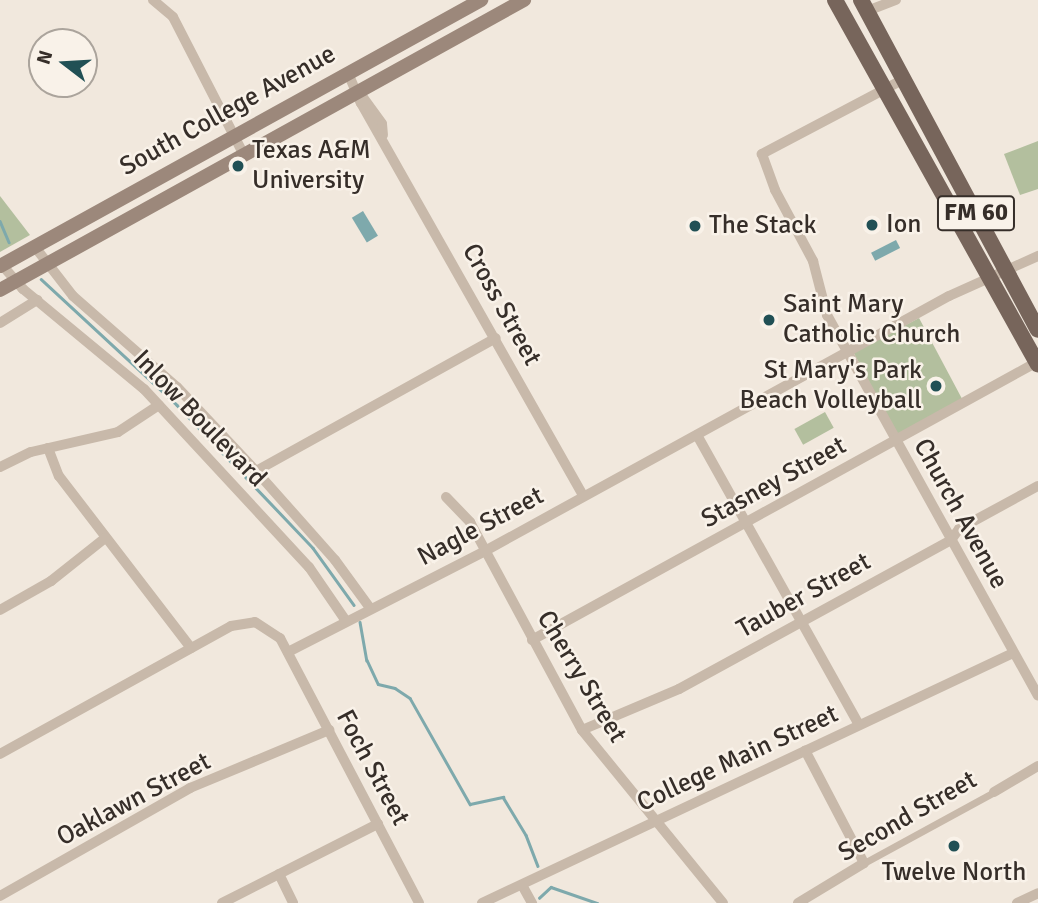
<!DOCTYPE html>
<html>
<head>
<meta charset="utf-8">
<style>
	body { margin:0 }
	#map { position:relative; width:1038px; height:903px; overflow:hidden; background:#f1e8dd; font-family:Signika,sans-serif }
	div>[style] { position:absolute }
	.green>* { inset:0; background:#b3bf9e; transform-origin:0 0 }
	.water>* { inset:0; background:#7ea9ac; transform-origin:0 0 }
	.stream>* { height:2.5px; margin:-1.25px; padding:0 1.25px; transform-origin:1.25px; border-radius:1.25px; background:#7ea9ac }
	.pedestrian>* { height:7px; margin:-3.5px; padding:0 3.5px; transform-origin:3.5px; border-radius:3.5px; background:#c8b9aa }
	.minor>* { height:10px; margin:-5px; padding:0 5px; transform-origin:5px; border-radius:5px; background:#c8b9aa }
	.secondary>* { height:14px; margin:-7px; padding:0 7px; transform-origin:7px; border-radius:7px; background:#9c887b }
	.primary>* { height:16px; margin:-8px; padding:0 8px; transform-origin:8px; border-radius:8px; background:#77655b }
	.dots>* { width:19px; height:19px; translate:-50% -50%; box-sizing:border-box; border:4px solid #f9f2e9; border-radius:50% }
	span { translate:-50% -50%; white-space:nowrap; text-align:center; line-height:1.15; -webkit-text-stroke:5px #f9f2e9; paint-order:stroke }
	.shield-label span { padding:2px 5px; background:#f9f2e9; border:2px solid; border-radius:5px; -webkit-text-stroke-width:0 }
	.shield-label { font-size:24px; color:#362e29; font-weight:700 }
	.street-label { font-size:26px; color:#362e29 }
	.poi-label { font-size:26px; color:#362e29 }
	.left { translate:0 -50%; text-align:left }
	.right { translate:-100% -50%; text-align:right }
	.north { position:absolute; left:28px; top:28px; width:70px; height:70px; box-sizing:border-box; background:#f9f2e9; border:2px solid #aba49c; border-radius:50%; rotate:287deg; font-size:19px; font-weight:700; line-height:28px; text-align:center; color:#362e29 }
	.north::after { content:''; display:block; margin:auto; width:24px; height:32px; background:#215055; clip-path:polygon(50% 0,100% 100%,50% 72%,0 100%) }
</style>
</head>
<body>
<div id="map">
	<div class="green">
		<div style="clip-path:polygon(1038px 141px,1038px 189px,1020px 195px,1004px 154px)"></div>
		<div style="clip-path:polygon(0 196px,30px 235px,0 252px)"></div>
		<div style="left:919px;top:318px;width:93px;height:74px;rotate:62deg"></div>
		<div style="left:825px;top:412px;width:18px;height:35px;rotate:61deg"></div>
	</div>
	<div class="water">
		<div style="left:363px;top:211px;width:29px;height:13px;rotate:59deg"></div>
		<div style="left:896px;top:240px;width:9px;height:28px;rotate:63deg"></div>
	</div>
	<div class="stream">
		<div style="left:0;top:221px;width:23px;rotate:67deg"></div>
		<div style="left:41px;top:279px;width:185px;rotate:42.8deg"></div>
		<div style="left:177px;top:405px;width:197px;rotate:46.4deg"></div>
		<div style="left:313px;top:548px;width:70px;rotate:54.3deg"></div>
		<div style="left:360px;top:622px;width:39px;rotate:80deg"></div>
		<div style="left:367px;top:660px;width:26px;rotate:65deg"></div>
		<div style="left:378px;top:684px;width:17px;rotate:13deg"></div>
		<div style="left:395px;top:688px;width:18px;rotate:34deg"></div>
		<div style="left:410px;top:698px;width:122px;rotate:60.5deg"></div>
		<div style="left:470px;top:804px;width:34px;rotate:-12deg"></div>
		<div style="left:503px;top:797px;width:44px;rotate:58.8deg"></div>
		<div style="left:526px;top:835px;width:33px;rotate:69deg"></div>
		<div style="left:539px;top:898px;width:16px;rotate:-43deg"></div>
		<div style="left:551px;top:887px;width:49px;rotate:19.2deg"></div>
	</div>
	<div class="pedestrian">
		<div style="left:864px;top:863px;width:148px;rotate:-28.6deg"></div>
	</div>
	<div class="minor">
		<div style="left:153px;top:0;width:26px;rotate:40deg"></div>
		<div style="left:173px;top:17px;width:155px;rotate:62.8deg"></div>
		<div style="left:867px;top:11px;width:31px;rotate:-21deg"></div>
		<div style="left:348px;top:73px;width:33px;rotate:67deg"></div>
		<div style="left:361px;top:103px;width:450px;rotate:60.5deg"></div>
		<div style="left:904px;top:79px;width:161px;rotate:152.2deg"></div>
		<div style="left:762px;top:154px;width:38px;rotate:70deg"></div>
		<div style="left:775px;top:190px;width:81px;rotate:61.8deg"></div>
		<div style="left:813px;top:261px;width:56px;rotate:75.5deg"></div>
		<div style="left:827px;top:315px;width:435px;rotate:61deg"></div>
		<div style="left:359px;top:92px;width:39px;rotate:54deg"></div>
		<div style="left:382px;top:124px;width:11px;rotate:85deg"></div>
		<div style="left:35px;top:247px;width:62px;rotate:52.2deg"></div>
		<div style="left:73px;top:296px;width:138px;rotate:41.2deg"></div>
		<div style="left:177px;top:387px;width:115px;rotate:46.8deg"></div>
		<div style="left:256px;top:471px;width:119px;rotate:48.4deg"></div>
		<div style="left:335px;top:560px;width:59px;rotate:53.9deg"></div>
		<div style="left:2px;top:265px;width:32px;rotate:49deg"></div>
		<div style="left:23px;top:289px;width:157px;rotate:39.6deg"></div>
		<div style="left:144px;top:389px;width:243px;rotate:47.2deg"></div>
		<div style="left:309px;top:567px;width:65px;rotate:55.6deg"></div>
		<div style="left:0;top:323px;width:44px;rotate:-31.9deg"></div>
		<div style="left:697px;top:435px;width:332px;rotate:60.8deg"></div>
		<div style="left:48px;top:448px;width:30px;rotate:69deg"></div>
		<div style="left:59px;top:476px;width:217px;rotate:52.5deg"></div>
		<div style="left:0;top:467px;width:34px;rotate:-26deg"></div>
		<div style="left:31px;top:452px;width:89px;rotate:-12.9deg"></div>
		<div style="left:118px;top:432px;width:49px;rotate:-33.4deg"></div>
		<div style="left:256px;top:471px;width:274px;rotate:-29deg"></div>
		<div style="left:446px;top:497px;width:35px;rotate:46deg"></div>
		<div style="left:470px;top:522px;width:236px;rotate:61.7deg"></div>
		<div style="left:582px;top:730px;width:223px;rotate:50.8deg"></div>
		<div style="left:0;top:610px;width:59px;rotate:-29.6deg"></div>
		<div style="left:51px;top:581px;width:69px;rotate:-38.5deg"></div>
		<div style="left:532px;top:640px;width:576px;rotate:-28.83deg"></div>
		<div style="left:288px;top:652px;width:221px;rotate:-27.1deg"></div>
		<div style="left:485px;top:551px;width:529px;rotate:-28.79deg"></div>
		<div style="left:949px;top:296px;width:98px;rotate:-24.2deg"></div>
		<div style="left:582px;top:730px;width:105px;rotate:-22.9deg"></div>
		<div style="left:679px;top:689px;width:310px;rotate:-28.7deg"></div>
		<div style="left:951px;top:540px;width:14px;rotate:-54deg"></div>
		<div style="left:959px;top:529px;width:90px;rotate:-28.6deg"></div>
		<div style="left:0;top:754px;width:264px;rotate:-29deg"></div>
		<div style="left:231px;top:626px;width:24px;rotate:-9deg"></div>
		<div style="left:255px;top:622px;width:30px;rotate:33deg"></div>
		<div style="left:280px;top:638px;width:299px;rotate:62.3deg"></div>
		<div style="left:994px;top:792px;width:51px;rotate:-30.6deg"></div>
		<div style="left:279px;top:874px;width:32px;rotate:64deg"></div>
		<div style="left:522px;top:885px;width:21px;rotate:61deg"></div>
		<div style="left:0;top:896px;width:219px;rotate:-29.6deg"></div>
		<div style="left:190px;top:788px;width:151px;rotate:-22.6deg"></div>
		<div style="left:222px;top:903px;width:175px;rotate:-26.9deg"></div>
		<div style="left:482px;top:903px;width:587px;rotate:-25.21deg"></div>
		<div style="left:798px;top:903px;width:77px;rotate:-31.2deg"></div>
		<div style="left:864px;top:863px;width:127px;rotate:-117.6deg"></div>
		<div style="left:1017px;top:903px;width:23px;rotate:-25deg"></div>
	</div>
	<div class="secondary">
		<div style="left:0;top:266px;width:550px;rotate:-28.94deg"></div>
		<div style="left:0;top:290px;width:599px;rotate:-28.96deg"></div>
	</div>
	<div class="primary">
		<div style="left:835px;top:0;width:417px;rotate:60.9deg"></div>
		<div style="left:861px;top:0;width:374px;rotate:61.8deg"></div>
	</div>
	<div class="dots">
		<div style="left:238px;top:166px;background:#215055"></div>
		<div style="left:872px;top:225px;background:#215055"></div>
		<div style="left:695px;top:226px;background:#215055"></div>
		<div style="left:769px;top:320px;background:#215055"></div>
		<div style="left:936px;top:386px;background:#215055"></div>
		<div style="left:954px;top:846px;background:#215055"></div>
	</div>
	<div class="shield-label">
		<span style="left:976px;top:213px">FM 60</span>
	</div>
	<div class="street-label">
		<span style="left:228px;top:111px;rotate:-29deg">South College Avenue</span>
		<span style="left:501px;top:305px;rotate:61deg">Cross Street</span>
		<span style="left:199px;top:419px;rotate:46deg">Inlow Boulevard</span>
		<span style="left:774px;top:483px;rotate:-29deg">Stasney Street</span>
		<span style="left:960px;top:514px;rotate:61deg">Church Avenue</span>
		<span style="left:481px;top:527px;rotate:-28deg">Nagle Street</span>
		<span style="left:804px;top:596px;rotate:-29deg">Tauber Street</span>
		<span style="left:581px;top:677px;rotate:59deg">Cherry Street</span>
		<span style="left:738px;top:759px;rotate:-25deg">College Main Street</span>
		<span style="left:372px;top:768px;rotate:62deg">Foch Street</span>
		<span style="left:134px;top:800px;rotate:-28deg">Oaklawn Street</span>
		<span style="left:908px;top:817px;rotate:-30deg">Second Street</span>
	</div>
	<div class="poi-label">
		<span class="left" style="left:252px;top:166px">Texas A&amp;M<br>University</span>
		<span class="left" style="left:886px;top:225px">Ion</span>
		<span class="left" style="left:709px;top:226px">The Stack</span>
		<span class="left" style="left:783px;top:320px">Saint Mary<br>Catholic Church</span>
		<span class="right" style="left:922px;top:386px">St Mary's Park<br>Beach Volleyball</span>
		<span style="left:954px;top:873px">Twelve North</span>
	</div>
	<div class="north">N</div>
</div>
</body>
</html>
